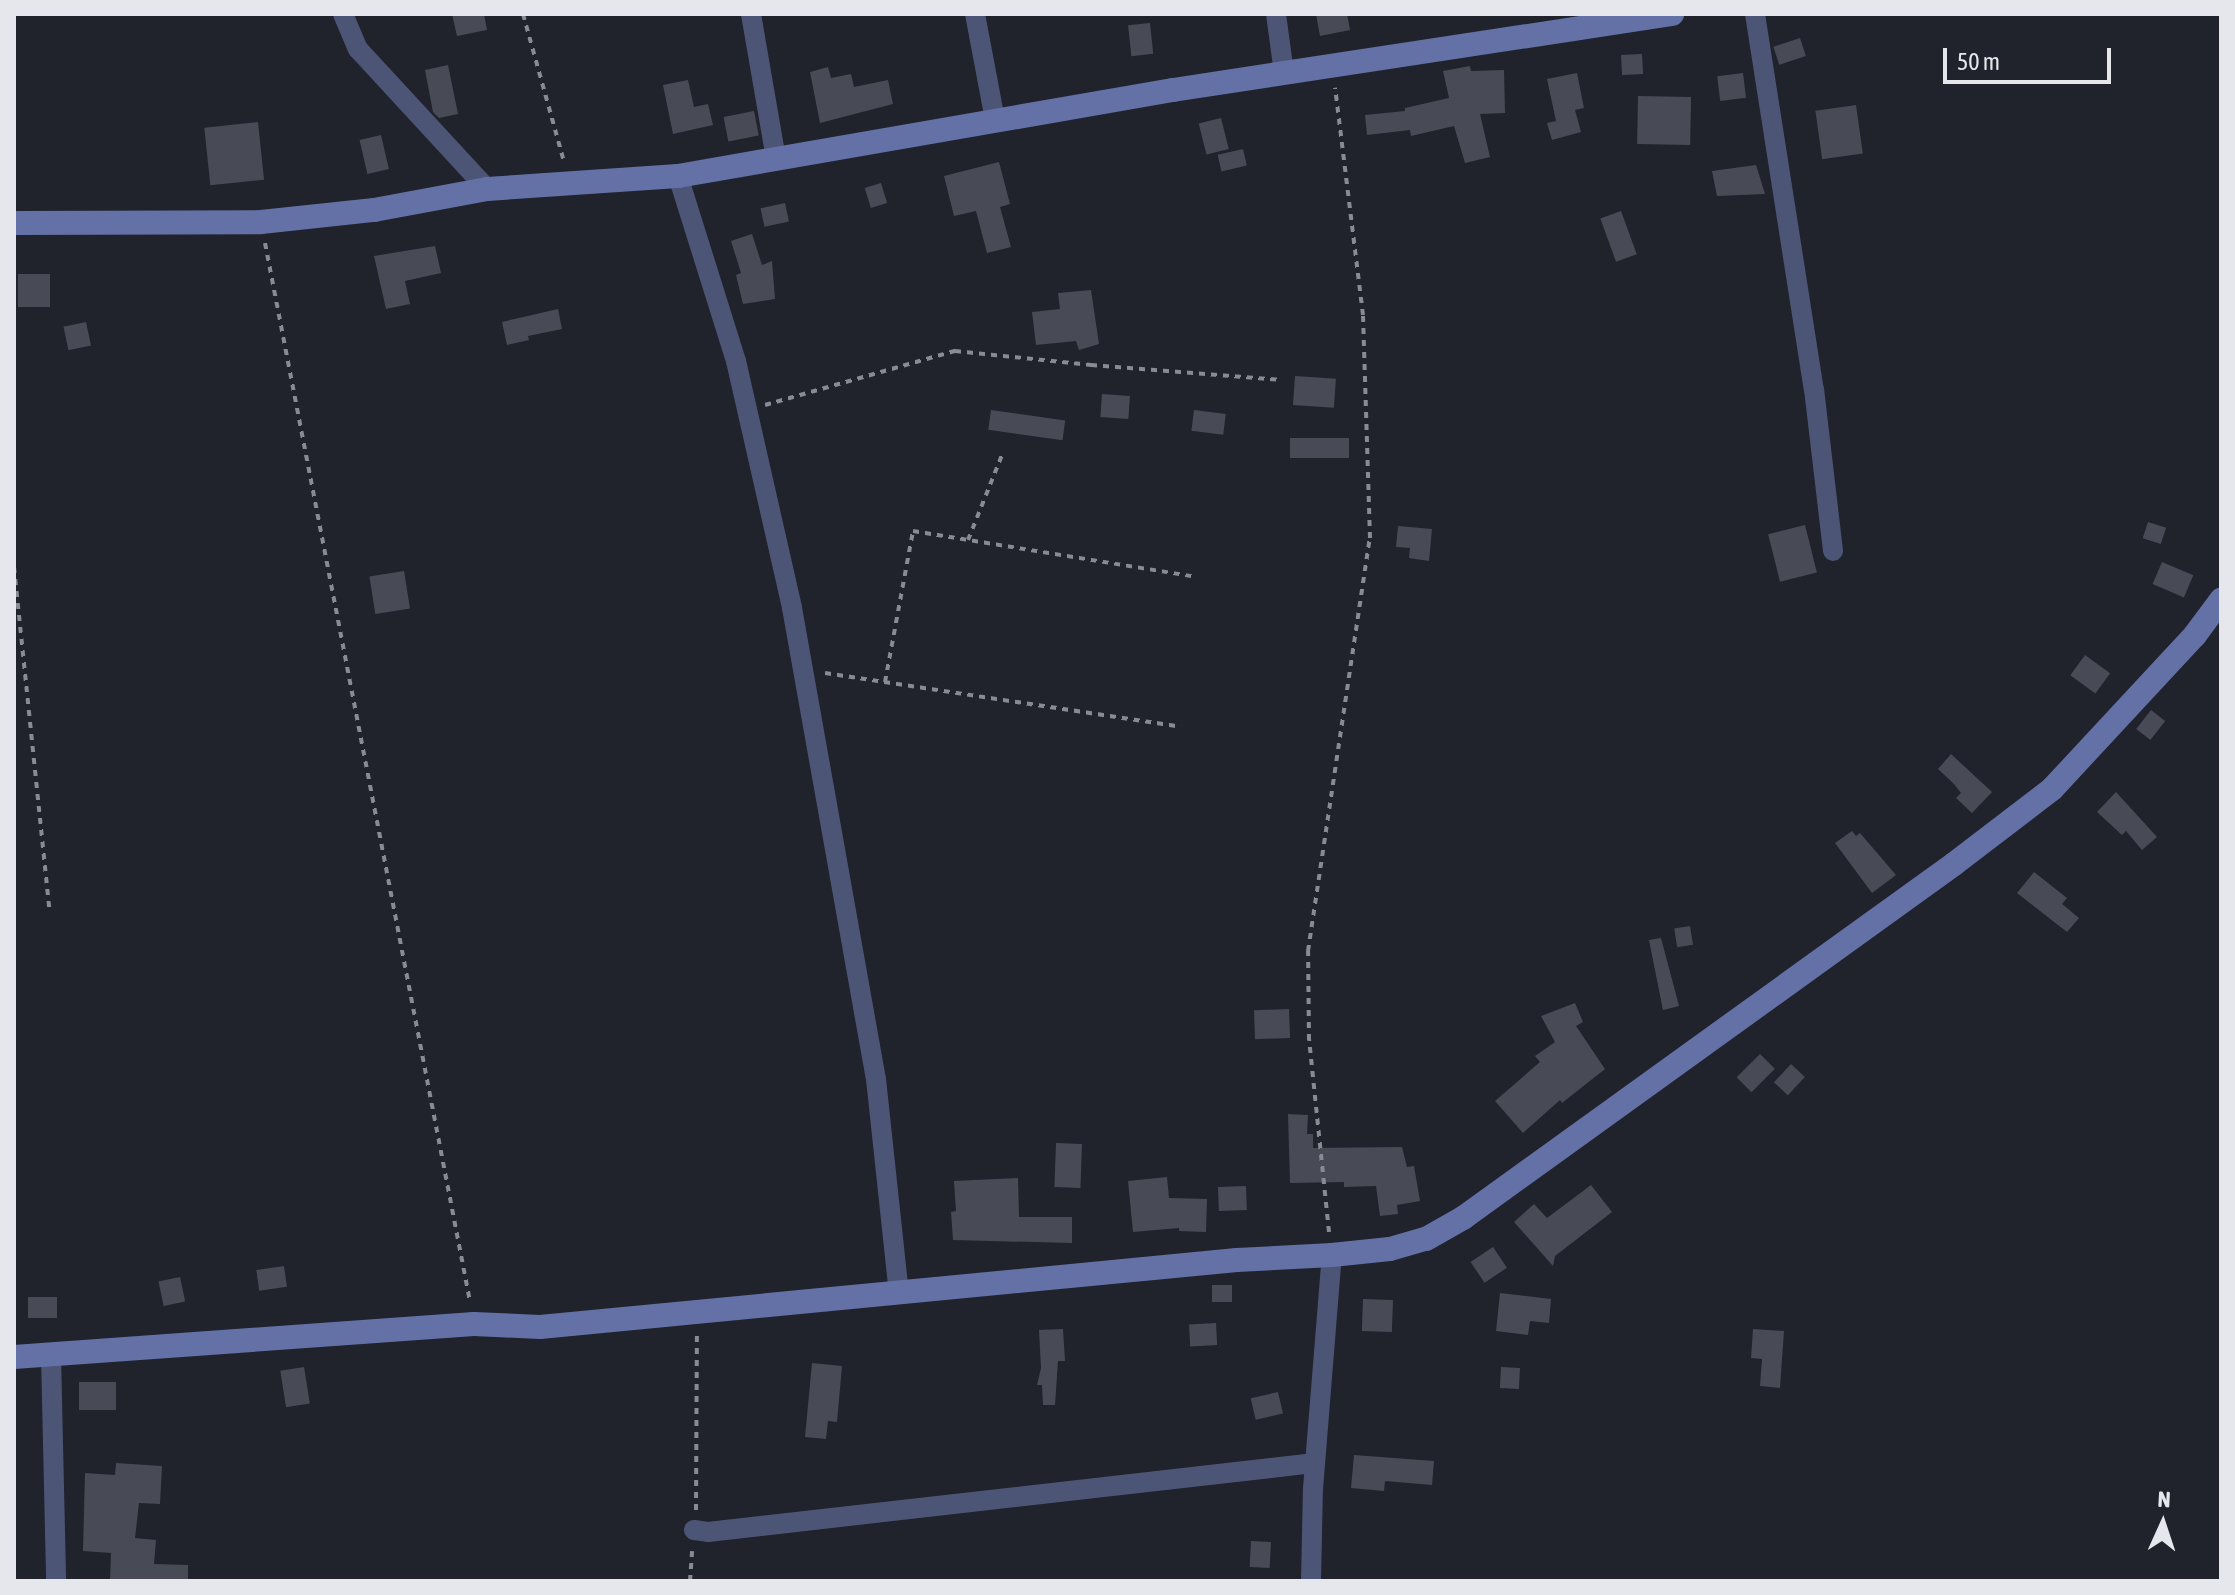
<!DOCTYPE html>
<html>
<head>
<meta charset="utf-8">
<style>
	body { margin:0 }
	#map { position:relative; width:2235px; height:1595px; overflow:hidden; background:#20222c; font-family:"Asap Condensed",sans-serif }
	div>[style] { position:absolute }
	.building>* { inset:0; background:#484b55; transform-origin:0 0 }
	.path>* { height:4px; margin-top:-2px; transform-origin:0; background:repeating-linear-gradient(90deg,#898b93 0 6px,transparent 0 12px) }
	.street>* { height:20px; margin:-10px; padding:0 10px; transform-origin:10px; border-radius:10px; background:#4c5576 }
	.secondary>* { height:24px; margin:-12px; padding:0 12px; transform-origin:12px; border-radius:12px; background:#6371a6 }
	span { translate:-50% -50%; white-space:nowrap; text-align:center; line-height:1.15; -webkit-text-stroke:6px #20222c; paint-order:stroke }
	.frame { position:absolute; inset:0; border:16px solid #e5e7ed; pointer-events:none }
	.north { position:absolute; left:2123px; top:1483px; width:80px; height:80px; -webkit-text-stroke:6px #20222c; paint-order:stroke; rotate:3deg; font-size:22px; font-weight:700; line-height:32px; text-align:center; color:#e5e7ed }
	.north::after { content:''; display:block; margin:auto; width:28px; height:36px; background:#e5e7ed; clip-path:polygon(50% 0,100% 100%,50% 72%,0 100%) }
	.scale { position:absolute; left:1943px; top:48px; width:168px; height:36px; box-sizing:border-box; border:4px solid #e5e7ed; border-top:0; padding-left:10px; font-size:24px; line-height:28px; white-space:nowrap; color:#e5e7ed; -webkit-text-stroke:6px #20222c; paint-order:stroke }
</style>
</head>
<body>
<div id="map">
	<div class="building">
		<div style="clip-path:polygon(452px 14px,484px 14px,487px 30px,457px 36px)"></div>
		<div style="clip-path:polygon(1316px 14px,1347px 14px,1350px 30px,1320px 36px)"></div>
		<div style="left:1150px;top:23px;width:31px;height:22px;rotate:84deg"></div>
		<div style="left:1800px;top:38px;width:19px;height:28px;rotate:72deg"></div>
		<div style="left:1642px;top:54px;width:20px;height:21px;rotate:87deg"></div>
		<div style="clip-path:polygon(448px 65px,458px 114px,439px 118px,433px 112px,425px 70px)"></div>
		<div style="clip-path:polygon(1470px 66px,1471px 71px,1504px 70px,1505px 113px,1480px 114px,1490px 157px,1465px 163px,1454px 126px,1411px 136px,1410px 130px,1367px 135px,1365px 115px,1405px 111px,1405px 108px,1449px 98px,1443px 71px)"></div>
		<div style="clip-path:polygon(828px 67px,831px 78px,851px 74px,854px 87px,888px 80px,893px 104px,820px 123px,810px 72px)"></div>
		<div style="clip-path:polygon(1577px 73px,1584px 108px,1575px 110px,1581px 132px,1552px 140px,1547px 123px,1556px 121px,1547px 79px)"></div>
		<div style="left:1743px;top:73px;width:25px;height:26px;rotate:83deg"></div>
		<div style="clip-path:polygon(688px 80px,694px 107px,708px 104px,713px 125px,673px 134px,663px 85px)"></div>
		<div style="left:1638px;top:96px;width:53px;height:48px;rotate:1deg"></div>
		<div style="left:1856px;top:105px;width:49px;height:41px;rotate:82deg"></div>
		<div style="left:754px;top:111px;width:25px;height:31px;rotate:79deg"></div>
		<div style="left:1221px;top:118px;width:32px;height:23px;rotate:76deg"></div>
		<div style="left:258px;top:122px;width:58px;height:54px;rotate:84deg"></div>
		<div style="left:381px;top:135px;width:35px;height:22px;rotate:77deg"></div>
		<div style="left:1243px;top:149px;width:17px;height:26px;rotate:77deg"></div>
		<div style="clip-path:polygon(999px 162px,1010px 204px,1000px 207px,1011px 247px,987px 253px,976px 211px,954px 216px,944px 176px)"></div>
		<div style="clip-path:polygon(1756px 165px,1765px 194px,1717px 196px,1712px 171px)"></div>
		<div style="left:881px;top:183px;width:21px;height:17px;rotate:73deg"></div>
		<div style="left:785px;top:203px;width:19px;height:25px;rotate:78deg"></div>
		<div style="left:1621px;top:211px;width:46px;height:22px;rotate:70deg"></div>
		<div style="clip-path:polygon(752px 234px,762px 265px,772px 261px,775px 299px,743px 304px,736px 275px,741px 273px,731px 241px)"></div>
		<div style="clip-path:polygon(435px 246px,441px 273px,405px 281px,410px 304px,386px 309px,374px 256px)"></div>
		<div style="left:18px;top:274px;width:32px;height:33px"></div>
		<div style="clip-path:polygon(1091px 290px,1099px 344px,1079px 350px,1076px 341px,1036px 345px,1032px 312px,1060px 309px,1058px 293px)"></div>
		<div style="clip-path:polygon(558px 309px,562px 329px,528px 336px,529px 340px,507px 345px,502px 322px)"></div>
		<div style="left:86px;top:322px;width:24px;height:23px;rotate:78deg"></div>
		<div style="left:1295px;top:376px;width:41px;height:29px;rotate:4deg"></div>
		<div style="left:1102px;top:394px;width:28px;height:23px;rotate:4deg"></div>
		<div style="left:991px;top:410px;width:75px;height:20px;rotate:8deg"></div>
		<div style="left:1194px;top:410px;width:32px;height:21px;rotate:7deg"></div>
		<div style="left:1290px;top:438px;width:59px;height:20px"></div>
		<div style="left:2148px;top:522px;width:19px;height:17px;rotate:18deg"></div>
		<div style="left:1805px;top:525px;width:49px;height:38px;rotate:76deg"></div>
		<div style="clip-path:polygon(1398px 526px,1432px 529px,1429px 561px,1409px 558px,1410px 548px,1396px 547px)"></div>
		<div style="left:2162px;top:562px;width:34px;height:24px;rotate:23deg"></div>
		<div style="left:404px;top:571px;width:38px;height:35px;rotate:81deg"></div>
		<div style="left:2085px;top:655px;width:31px;height:25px;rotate:36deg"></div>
		<div style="left:2151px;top:710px;width:18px;height:24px;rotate:38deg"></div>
		<div style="clip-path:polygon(1951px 754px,1992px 792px,1972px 813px,1956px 798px,1961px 793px,1954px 784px,1938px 769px)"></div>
		<div style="clip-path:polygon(2116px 792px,2157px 837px,2142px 850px,2126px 831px,2122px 835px,2097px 812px)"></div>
		<div style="clip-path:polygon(1852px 831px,1856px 836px,1860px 833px,1896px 875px,1872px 893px,1835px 843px)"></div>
		<div style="clip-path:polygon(2034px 872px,2067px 898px,2062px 904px,2079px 918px,2067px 932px,2017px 893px)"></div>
		<div style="left:1690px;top:926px;width:19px;height:16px;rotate:81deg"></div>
		<div style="clip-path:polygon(1661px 938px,1679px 1006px,1663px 1010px,1649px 940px)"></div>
		<div style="clip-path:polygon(1575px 1003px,1583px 1022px,1576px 1026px,1605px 1069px,1562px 1103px,1560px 1100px,1523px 1133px,1495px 1101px,1540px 1062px,1535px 1056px,1555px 1042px,1541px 1016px)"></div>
		<div style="left:1289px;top:1009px;width:29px;height:35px;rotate:88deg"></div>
		<div style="left:1760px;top:1054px;width:21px;height:33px;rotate:45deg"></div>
		<div style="left:1791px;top:1064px;width:19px;height:25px;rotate:43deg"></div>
		<div style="clip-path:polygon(1288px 1114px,1308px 1115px,1307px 1134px,1313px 1134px,1313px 1148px,1402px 1147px,1407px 1167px,1414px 1166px,1420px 1201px,1397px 1205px,1398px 1214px,1380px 1216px,1376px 1186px,1344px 1187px,1344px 1182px,1290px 1183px)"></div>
		<div style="left:1056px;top:1143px;width:26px;height:44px;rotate:2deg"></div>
		<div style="clip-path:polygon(1167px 1177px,1169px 1198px,1207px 1199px,1206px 1232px,1179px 1231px,1179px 1228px,1133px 1232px,1128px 1181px)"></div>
		<div style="clip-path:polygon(1018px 1178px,1019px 1217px,1072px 1217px,1072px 1243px,953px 1240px,951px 1212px,956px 1211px,954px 1181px)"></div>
		<div style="clip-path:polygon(1591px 1185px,1612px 1212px,1555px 1256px,1553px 1266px,1514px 1222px,1534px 1204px,1547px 1218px)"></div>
		<div style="left:1246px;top:1186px;width:24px;height:28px;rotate:88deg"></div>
		<div style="left:1493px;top:1247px;width:25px;height:27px;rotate:56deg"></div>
		<div style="left:284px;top:1266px;width:21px;height:28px;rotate:82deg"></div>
		<div style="left:180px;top:1277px;width:25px;height:22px;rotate:78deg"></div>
		<div style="left:1212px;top:1285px;width:20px;height:17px"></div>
		<div style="clip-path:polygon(1500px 1293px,1551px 1299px,1549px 1323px,1530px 1321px,1528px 1335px,1496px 1331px)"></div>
		<div style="left:28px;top:1297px;width:29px;height:21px"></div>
		<div style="left:1363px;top:1299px;width:30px;height:32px;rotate:2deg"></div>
		<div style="left:1216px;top:1323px;width:22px;height:27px;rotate:87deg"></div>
		<div style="clip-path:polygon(1063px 1329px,1065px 1361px,1058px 1361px,1055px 1405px,1043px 1405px,1042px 1385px,1037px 1385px,1041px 1368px,1039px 1330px)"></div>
		<div style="clip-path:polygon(1753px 1329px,1784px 1331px,1780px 1388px,1760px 1386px,1762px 1359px,1751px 1358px)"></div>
		<div style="clip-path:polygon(812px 1363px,842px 1366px,837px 1422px,828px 1421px,826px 1439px,805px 1437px)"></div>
		<div style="left:304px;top:1367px;width:37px;height:24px;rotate:81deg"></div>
		<div style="left:1501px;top:1367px;width:19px;height:21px;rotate:3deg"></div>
		<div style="left:116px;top:1382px;width:28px;height:37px;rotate:90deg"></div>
		<div style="left:1278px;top:1392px;width:22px;height:28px;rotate:77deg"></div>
		<div style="clip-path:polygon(1354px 1455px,1434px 1461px,1432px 1485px,1385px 1481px,1384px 1491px,1351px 1488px)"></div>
		<div style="clip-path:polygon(116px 1463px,162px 1466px,160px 1504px,139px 1503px,135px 1538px,156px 1540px,154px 1564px,188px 1565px,188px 1581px,110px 1581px,111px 1553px,83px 1551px,85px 1473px,115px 1475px)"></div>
		<div style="left:1251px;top:1541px;width:20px;height:26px;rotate:3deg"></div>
	</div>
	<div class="path">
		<div style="left:523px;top:14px;width:154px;rotate:74.5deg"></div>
		<div style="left:265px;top:243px;width:1079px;rotate:79.04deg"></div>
		<div style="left:765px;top:405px;width:198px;rotate:-15.9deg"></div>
		<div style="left:955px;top:351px;width:137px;rotate:5.9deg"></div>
		<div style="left:1091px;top:365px;width:191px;rotate:4.5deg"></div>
		<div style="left:968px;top:540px;width:92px;rotate:-68.2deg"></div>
		<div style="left:14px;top:567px;width:343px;rotate:84.1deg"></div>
		<div style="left:825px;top:673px;width:360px;rotate:8.6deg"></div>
		<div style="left:885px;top:682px;width:154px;rotate:-79.5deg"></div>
		<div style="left:913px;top:531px;width:287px;rotate:9.2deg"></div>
		<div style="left:1329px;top:1232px;width:193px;rotate:-95.9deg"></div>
		<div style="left:1309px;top:1040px;width:89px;rotate:-90.6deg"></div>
		<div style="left:1308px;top:951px;width:418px;rotate:-81.5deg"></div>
		<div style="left:1370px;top:538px;width:223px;rotate:-91.8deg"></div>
		<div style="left:1363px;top:315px;width:229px;rotate:-97deg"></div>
		<div style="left:696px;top:1510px;width:175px;rotate:-89.7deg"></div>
		<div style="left:690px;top:1581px;width:30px;rotate:-86deg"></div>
	</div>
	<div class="street">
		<div style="left:343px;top:14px;width:38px;rotate:67deg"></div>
		<div style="left:358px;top:49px;width:190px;rotate:47.3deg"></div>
		<div style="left:751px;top:14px;width:147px;rotate:80.2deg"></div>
		<div style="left:975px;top:14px;width:108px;rotate:79.3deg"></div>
		<div style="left:1276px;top:14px;width:60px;rotate:82.3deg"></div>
		<div style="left:1755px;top:14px;width:380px;rotate:81.1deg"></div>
		<div style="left:1814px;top:389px;width:163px;rotate:83.3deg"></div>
		<div style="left:678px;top:176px;width:194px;rotate:72.6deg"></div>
		<div style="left:736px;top:361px;width:253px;rotate:77.2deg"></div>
		<div style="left:792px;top:608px;width:478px;rotate:79.9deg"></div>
		<div style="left:876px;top:1079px;width:215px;rotate:83.9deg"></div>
		<div style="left:51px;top:1355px;width:226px;rotate:88.7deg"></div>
		<div style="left:694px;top:1530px;width:14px;rotate:8deg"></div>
		<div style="left:708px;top:1532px;width:611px;rotate:-6.49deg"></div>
		<div style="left:1311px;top:1581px;width:92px;rotate:-88.8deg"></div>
		<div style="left:1313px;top:1489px;width:235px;rotate:-85.4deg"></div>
	</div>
	<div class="secondary">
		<div style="left:14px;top:223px;width:247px;rotate:-0.2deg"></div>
		<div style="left:261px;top:222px;width:114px;rotate:-6.1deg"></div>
		<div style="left:374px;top:210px;width:115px;rotate:-10.5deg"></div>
		<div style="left:487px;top:189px;width:191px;rotate:-3.9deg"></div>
		<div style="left:678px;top:176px;width:502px;rotate:-9.86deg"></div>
		<div style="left:1173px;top:90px;width:505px;rotate:-8.66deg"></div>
		<div style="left:14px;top:1357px;width:461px;rotate:-4.1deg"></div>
		<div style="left:474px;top:1324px;width:66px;rotate:2.6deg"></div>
		<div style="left:540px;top:1327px;width:700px;rotate:-5.49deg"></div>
		<div style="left:1237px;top:1260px;width:95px;rotate:-3deg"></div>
		<div style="left:1332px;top:1255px;width:58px;rotate:-5.9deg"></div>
		<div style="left:1390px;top:1249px;width:37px;rotate:-16deg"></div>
		<div style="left:1426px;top:1239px;width:43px;rotate:-29.6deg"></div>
		<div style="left:1463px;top:1218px;width:605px;rotate:-35.79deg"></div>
		<div style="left:1954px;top:864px;width:123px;rotate:-37.4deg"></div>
		<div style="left:2052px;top:789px;width:210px;rotate:-47.1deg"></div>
		<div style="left:2195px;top:635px;width:44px;rotate:-53.4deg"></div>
	</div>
	<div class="frame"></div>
	<div class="north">N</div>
	<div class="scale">50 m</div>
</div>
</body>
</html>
